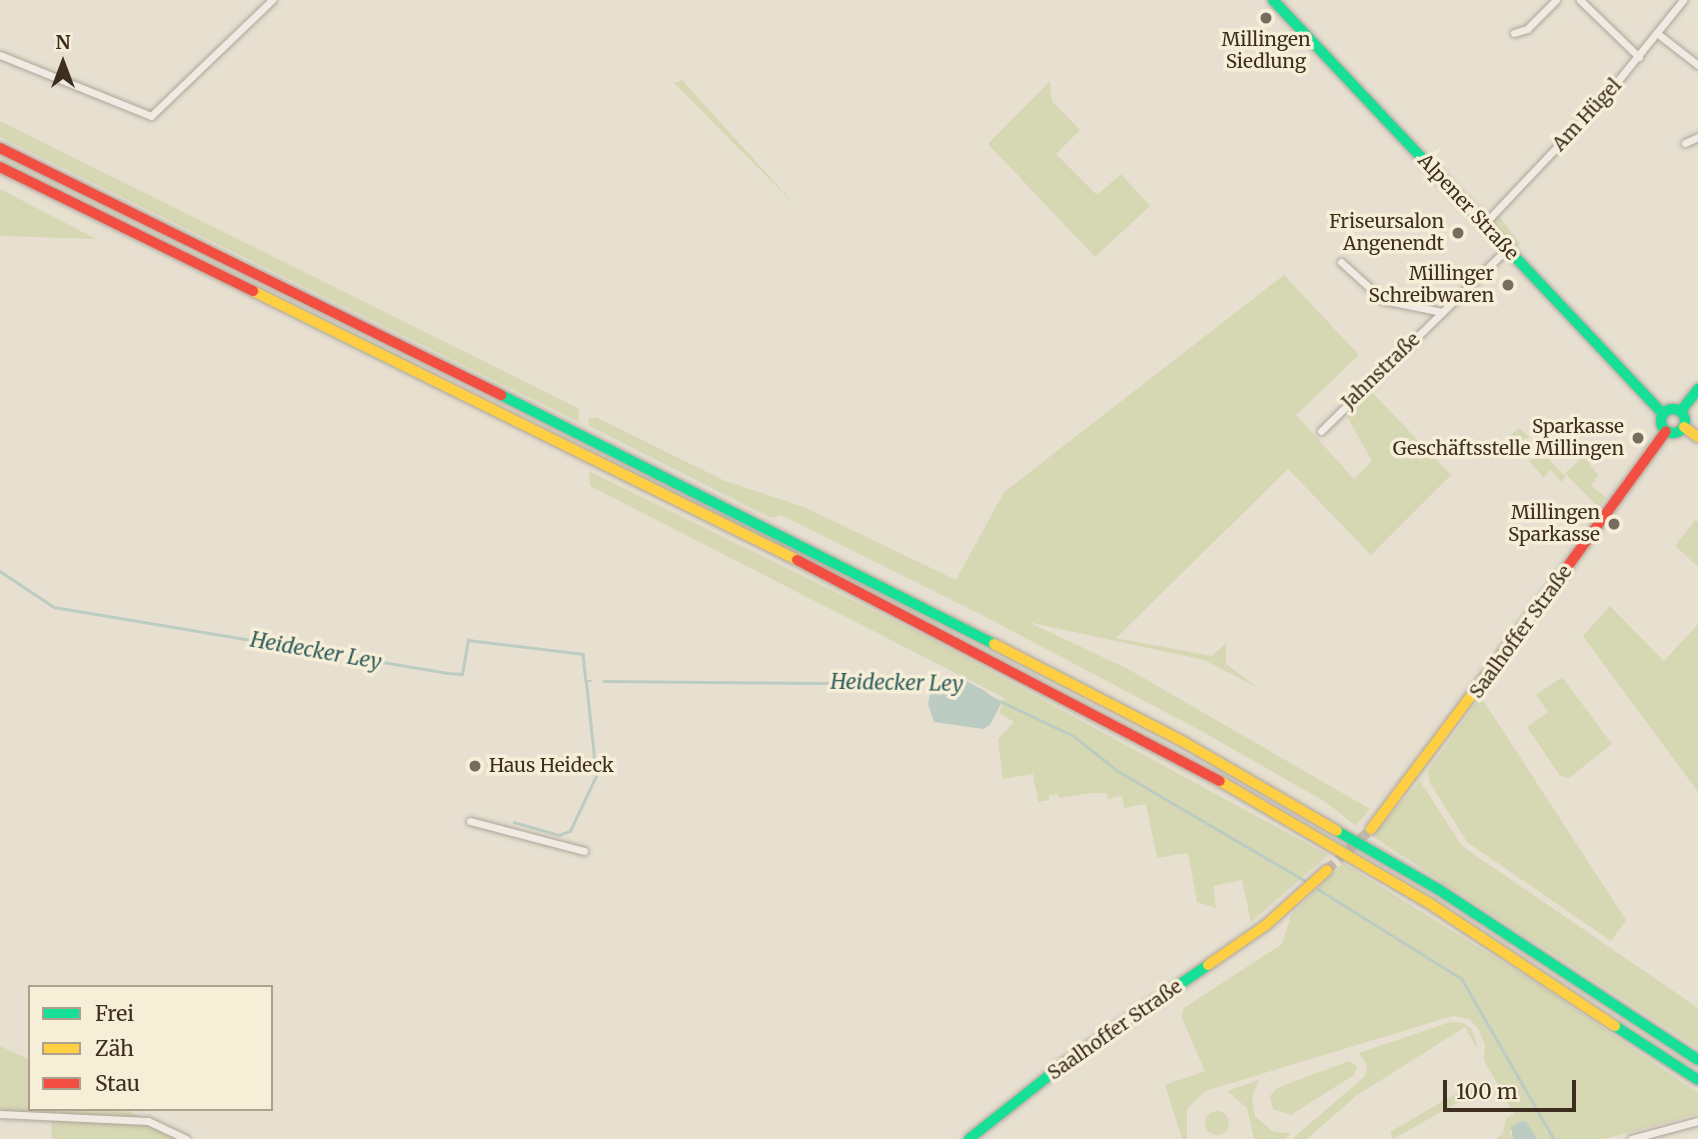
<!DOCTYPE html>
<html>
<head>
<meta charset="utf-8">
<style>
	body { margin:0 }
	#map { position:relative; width:1698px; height:1139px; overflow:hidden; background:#e7e0d1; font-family:Merriweather,serif }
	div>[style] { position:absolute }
	.green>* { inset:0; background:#d6d7b3 }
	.round { border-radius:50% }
	.water>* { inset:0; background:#bcccc2 }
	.stream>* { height:2.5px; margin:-1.25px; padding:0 1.25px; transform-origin:1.25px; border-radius:1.25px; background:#bcccc2 }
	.secondary-tunnel>* { height:10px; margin-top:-5px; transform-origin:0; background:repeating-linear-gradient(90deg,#c5bcae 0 10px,transparent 0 15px) }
	.roads { filter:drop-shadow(0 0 2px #ada599) drop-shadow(0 0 2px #ada599) }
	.street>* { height:7px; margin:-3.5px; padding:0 3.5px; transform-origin:3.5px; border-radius:3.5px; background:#efebe3 }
	.fast>* { height:10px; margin:-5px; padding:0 5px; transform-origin:5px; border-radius:5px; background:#16e098 }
	.fast>.ring { margin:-5px; padding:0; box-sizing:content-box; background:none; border:10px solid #16e098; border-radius:50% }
	.slow>* { height:10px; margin:-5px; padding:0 5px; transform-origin:5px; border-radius:5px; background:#ffcf43 }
	.jam>* { height:10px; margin:-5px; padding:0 5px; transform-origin:5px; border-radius:5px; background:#f24e42 }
	.dots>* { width:19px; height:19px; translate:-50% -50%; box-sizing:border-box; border:4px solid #f7eed8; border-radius:50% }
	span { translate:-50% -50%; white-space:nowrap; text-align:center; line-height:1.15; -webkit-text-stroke:7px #f7eed8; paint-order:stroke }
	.poi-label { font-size:19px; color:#3d2e20 }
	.right { translate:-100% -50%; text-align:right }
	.left { translate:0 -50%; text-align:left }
	.street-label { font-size:19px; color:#3d2e20 }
	.water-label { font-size:21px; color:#2f5d5a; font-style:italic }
	.legend { position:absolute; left:28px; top:985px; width:245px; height:126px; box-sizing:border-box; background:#f7eed8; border:2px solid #ada18e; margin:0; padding:9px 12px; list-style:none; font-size:21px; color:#3d2e20 }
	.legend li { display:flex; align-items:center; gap:14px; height:35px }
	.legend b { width:35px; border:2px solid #ada18e }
	.north { position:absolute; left:28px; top:28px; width:70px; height:70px; -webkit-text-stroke:5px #f7eed8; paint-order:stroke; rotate:0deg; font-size:19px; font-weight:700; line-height:28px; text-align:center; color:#3d2e20 }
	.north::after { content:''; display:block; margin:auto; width:24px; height:32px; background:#3d2e20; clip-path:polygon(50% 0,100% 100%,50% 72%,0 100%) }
	.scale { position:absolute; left:1443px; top:1080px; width:133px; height:32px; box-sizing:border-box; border:4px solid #3d2e20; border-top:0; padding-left:9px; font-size:21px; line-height:24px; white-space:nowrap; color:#3d2e20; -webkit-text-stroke:5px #f7eed8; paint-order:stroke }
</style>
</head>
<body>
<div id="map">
	<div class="green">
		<div style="clip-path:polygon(682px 80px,798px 208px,674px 83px)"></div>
		<div style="clip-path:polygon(1050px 81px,1052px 101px,1080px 130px,1056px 154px,1097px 195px,1121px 174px,1150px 206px,1095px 257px,988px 144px)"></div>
		<div style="clip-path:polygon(0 121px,578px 408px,579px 422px,0 137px)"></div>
		<div style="clip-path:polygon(0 189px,96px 239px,0 236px)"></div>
		<div style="clip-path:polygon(1497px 213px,1520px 244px,1516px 248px,1491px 222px)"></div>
		<div style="clip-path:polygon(1284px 275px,1359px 355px,1296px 415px,1354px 479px,1372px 461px,1344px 411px,1368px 388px,1451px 475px,1371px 555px,1288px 469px,1116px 638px,1212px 656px,1226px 643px,1226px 664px,1260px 689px,1204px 660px,1028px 622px,1128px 669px,1370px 809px,1356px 826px,1324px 801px,1205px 733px,982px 615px,781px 515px,771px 518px,589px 426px,588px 419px,596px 417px,725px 481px,804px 507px,956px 580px,1004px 492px)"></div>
		<div style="clip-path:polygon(1520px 428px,1529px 437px,1521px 441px,1524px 447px,1520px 449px,1510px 435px)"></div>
		<div style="clip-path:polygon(1544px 454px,1566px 477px,1561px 482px,1550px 469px,1544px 478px,1529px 461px)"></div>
		<div style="clip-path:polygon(1584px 456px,1598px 475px,1591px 486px,1606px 497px,1599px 508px,1565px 473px)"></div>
		<div style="clip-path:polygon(589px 471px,929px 638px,1328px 855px,1251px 922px,1242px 880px,1213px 886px,1216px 908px,1197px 902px,1188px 853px,1157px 858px,1146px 804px,1124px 808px,1122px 796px,1108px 799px,1106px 793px,1092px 793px,1059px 798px,1058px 794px,1049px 795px,1049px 800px,1038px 802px,1033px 774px,1003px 779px,998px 739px,1014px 722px,999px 713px,1004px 698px,590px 486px)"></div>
		<div style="clip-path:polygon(1695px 520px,1698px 522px,1698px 567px,1675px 546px)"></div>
		<div style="clip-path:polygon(1610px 606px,1664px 661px,1698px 624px,1698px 792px,1583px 636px)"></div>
		<div style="clip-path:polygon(1562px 677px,1612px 744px,1569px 778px,1560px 776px,1527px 727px,1548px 712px,1536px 695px)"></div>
		<div style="clip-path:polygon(1481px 697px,1626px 920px,1611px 941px,1467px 842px,1429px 781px,1428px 770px)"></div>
		<div style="clip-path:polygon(1420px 781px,1462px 846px,1698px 1008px,1698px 1048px,1372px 836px)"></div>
		<div style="clip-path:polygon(1343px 863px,1541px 986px,1698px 1093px,1698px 1114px,1604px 1139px,1537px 1139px,1527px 1122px,1510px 1131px,1513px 1139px,1496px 1139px,1503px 1133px,1506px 1118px,1514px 1114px,1484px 1060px,1485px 1045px,1478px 1028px,1469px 1019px,1453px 1016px,1205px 1091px,1187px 1109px,1187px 1139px,1182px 1139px,1165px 1085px,1205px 1071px,1181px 1016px,1184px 1008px,1282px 944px,1291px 915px)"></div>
		<div style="clip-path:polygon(1450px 1022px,1463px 1023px,1472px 1029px,1479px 1052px,1465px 1027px,1356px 1096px,1307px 1139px,1292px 1139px,1365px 1076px,1367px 1065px,1359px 1053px)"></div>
		<div style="clip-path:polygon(0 1046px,30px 1060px,30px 1109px,125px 1109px,186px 1139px,52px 1139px,51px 1116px,0 1114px)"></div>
		<div style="clip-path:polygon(1349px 1061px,1357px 1066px,1354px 1075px,1291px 1115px,1273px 1109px,1270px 1096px,1277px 1088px)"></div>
		<div style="clip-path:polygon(1259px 1080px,1252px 1098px,1255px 1116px,1272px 1131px,1291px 1134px,1285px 1139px,1254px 1139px,1247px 1108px,1227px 1091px)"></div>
		<div style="clip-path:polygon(1469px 1086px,1473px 1094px,1393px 1139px,1390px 1132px)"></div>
		<div class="round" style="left:1205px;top:1111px;width:24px;height:24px"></div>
	</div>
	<div class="water">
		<div style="clip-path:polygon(948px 680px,967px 681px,1002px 702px,990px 725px,983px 729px,934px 722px,928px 704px,931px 688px)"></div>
		<div style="clip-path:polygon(1522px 1121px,1527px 1122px,1537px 1139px,1513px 1139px,1511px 1127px)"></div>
	</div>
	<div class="stream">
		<div style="left:0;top:571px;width:65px;rotate:33.7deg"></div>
		<div style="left:54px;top:607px;width:399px;rotate:9.5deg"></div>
		<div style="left:447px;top:673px;width:15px;rotate:4deg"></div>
		<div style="left:462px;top:674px;width:35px;rotate:-80deg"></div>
		<div style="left:468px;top:640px;width:116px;rotate:6.9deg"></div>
		<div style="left:583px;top:654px;width:27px;rotate:84deg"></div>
		<div style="left:586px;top:681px;width:5px"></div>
		<div style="left:604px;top:681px;width:333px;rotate:0.5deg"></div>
		<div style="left:964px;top:681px;width:24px;rotate:28deg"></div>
		<div style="left:1000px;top:701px;width:82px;rotate:25.3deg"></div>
		<div style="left:1074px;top:736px;width:56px;rotate:38.5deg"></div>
		<div style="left:1118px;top:771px;width:216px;rotate:30.4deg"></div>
		<div style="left:514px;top:822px;width:47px;rotate:16.1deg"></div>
		<div style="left:559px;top:835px;width:12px;rotate:-20deg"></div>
		<div style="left:570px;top:831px;width:61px;rotate:-64.7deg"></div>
		<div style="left:596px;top:776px;width:95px;rotate:-96.1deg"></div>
		<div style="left:1318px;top:889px;width:170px;rotate:32deg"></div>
		<div style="left:1462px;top:979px;width:185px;rotate:60.1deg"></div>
	</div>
	<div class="secondary-tunnel">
		<div style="left:1327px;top:870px;width:60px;rotate:-43deg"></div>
	</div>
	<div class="roads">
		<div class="street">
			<div style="left:1580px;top:0;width:82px;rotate:44deg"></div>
			<div style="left:1514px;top:33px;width:14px;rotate:-17deg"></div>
			<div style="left:1527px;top:29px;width:41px;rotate:-45deg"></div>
			<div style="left:1658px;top:34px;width:51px;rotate:37.8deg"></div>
			<div style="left:0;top:55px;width:163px;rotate:22deg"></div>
			<div style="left:151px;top:116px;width:168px;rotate:-43.8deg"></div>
			<div style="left:1685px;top:143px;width:14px;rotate:-25deg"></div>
			<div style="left:1484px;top:224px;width:179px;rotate:-46.6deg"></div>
			<div style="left:1607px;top:94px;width:121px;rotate:-51deg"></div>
			<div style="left:1341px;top:262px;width:57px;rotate:42.1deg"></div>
			<div style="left:1383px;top:300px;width:60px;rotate:11.5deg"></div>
			<div style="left:1321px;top:431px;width:260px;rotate:-44.4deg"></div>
			<div style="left:470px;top:821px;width:118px;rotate:14.7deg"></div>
			<div style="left:0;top:1114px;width:148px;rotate:2.7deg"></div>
			<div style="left:148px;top:1121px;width:42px;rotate:25.3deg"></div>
			<div style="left:1631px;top:1139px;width:69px;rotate:-15deg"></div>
		</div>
		<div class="fast">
			<div style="left:1273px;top:0;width:569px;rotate:46.71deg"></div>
			<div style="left:501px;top:395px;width:552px;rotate:26.8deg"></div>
			<div class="ring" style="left:1661px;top:409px;width:14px;height:14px"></div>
			<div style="left:1681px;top:411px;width:28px;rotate:-52deg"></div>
			<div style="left:1337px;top:831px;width:116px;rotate:29.9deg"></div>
			<div style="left:1438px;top:889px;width:311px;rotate:33.3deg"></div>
			<div style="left:1615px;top:1026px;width:99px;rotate:33deg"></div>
			<div style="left:969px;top:1139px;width:122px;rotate:-38.4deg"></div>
			<div style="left:1065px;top:1063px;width:173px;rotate:-34.4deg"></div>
		</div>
		<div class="slow">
			<div style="left:253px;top:291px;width:607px;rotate:26.31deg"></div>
			<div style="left:1684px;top:427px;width:17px;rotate:36deg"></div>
			<div style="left:994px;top:644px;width:212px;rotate:27.3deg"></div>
			<div style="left:1182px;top:741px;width:179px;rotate:30.1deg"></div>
			<div style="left:1220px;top:781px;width:242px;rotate:30.3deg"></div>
			<div style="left:1429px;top:903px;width:223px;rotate:33.5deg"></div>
			<div style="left:1371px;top:829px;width:315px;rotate:-53.1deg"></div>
			<div style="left:1208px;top:965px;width:70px;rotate:-34.6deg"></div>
			<div style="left:1266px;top:925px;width:82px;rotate:-42deg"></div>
		</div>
		<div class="jam">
			<div style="left:0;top:148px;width:559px;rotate:26.24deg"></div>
			<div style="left:0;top:167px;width:282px;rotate:26.1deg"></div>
			<div style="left:797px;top:560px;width:477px;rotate:27.6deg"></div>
			<div style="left:1560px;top:577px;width:180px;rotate:-54deg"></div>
		</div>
	</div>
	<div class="dots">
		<div style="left:1266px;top:18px;background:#786c5e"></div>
		<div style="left:1458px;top:233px;background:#786c5e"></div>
		<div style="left:1508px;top:285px;background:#786c5e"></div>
		<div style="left:1638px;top:438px;background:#786c5e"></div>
		<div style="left:1614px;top:524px;background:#786c5e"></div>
		<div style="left:475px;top:766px;background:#786c5e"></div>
	</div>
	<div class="poi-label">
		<span style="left:1266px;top:51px">Millingen<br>Siedlung</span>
		<span class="right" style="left:1444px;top:233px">Friseursalon<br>Angenendt</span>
		<span class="right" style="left:1494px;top:285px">Millinger<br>Schreibwaren</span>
		<span class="right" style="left:1624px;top:438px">Sparkasse<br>Geschäftsstelle Millingen</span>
		<span class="right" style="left:1600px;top:524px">Millingen<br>Sparkasse</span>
		<span class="left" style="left:489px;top:766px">Haus Heideck</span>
	</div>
	<div class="street-label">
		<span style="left:1587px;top:115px;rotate:-47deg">Am Hügel</span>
		<span style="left:1468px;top:207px;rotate:47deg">Alpener Straße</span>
		<span style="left:1381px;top:371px;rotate:-44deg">Jahnstraße</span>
		<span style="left:1521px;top:632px;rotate:-54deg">Saalhoffer Straße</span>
		<span style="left:1115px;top:1030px;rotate:-35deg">Saalhoffer Straße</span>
	</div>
	<div class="water-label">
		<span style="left:316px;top:651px;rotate:10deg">Heidecker Ley</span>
		<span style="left:897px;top:683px;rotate:1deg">Heidecker Ley</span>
	</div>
	<ul class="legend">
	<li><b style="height:9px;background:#16e098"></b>Frei</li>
	<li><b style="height:9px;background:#ffcf43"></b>Zäh</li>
	<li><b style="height:9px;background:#f24e42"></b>Stau</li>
	</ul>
	<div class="north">N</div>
	<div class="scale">100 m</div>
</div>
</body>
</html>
